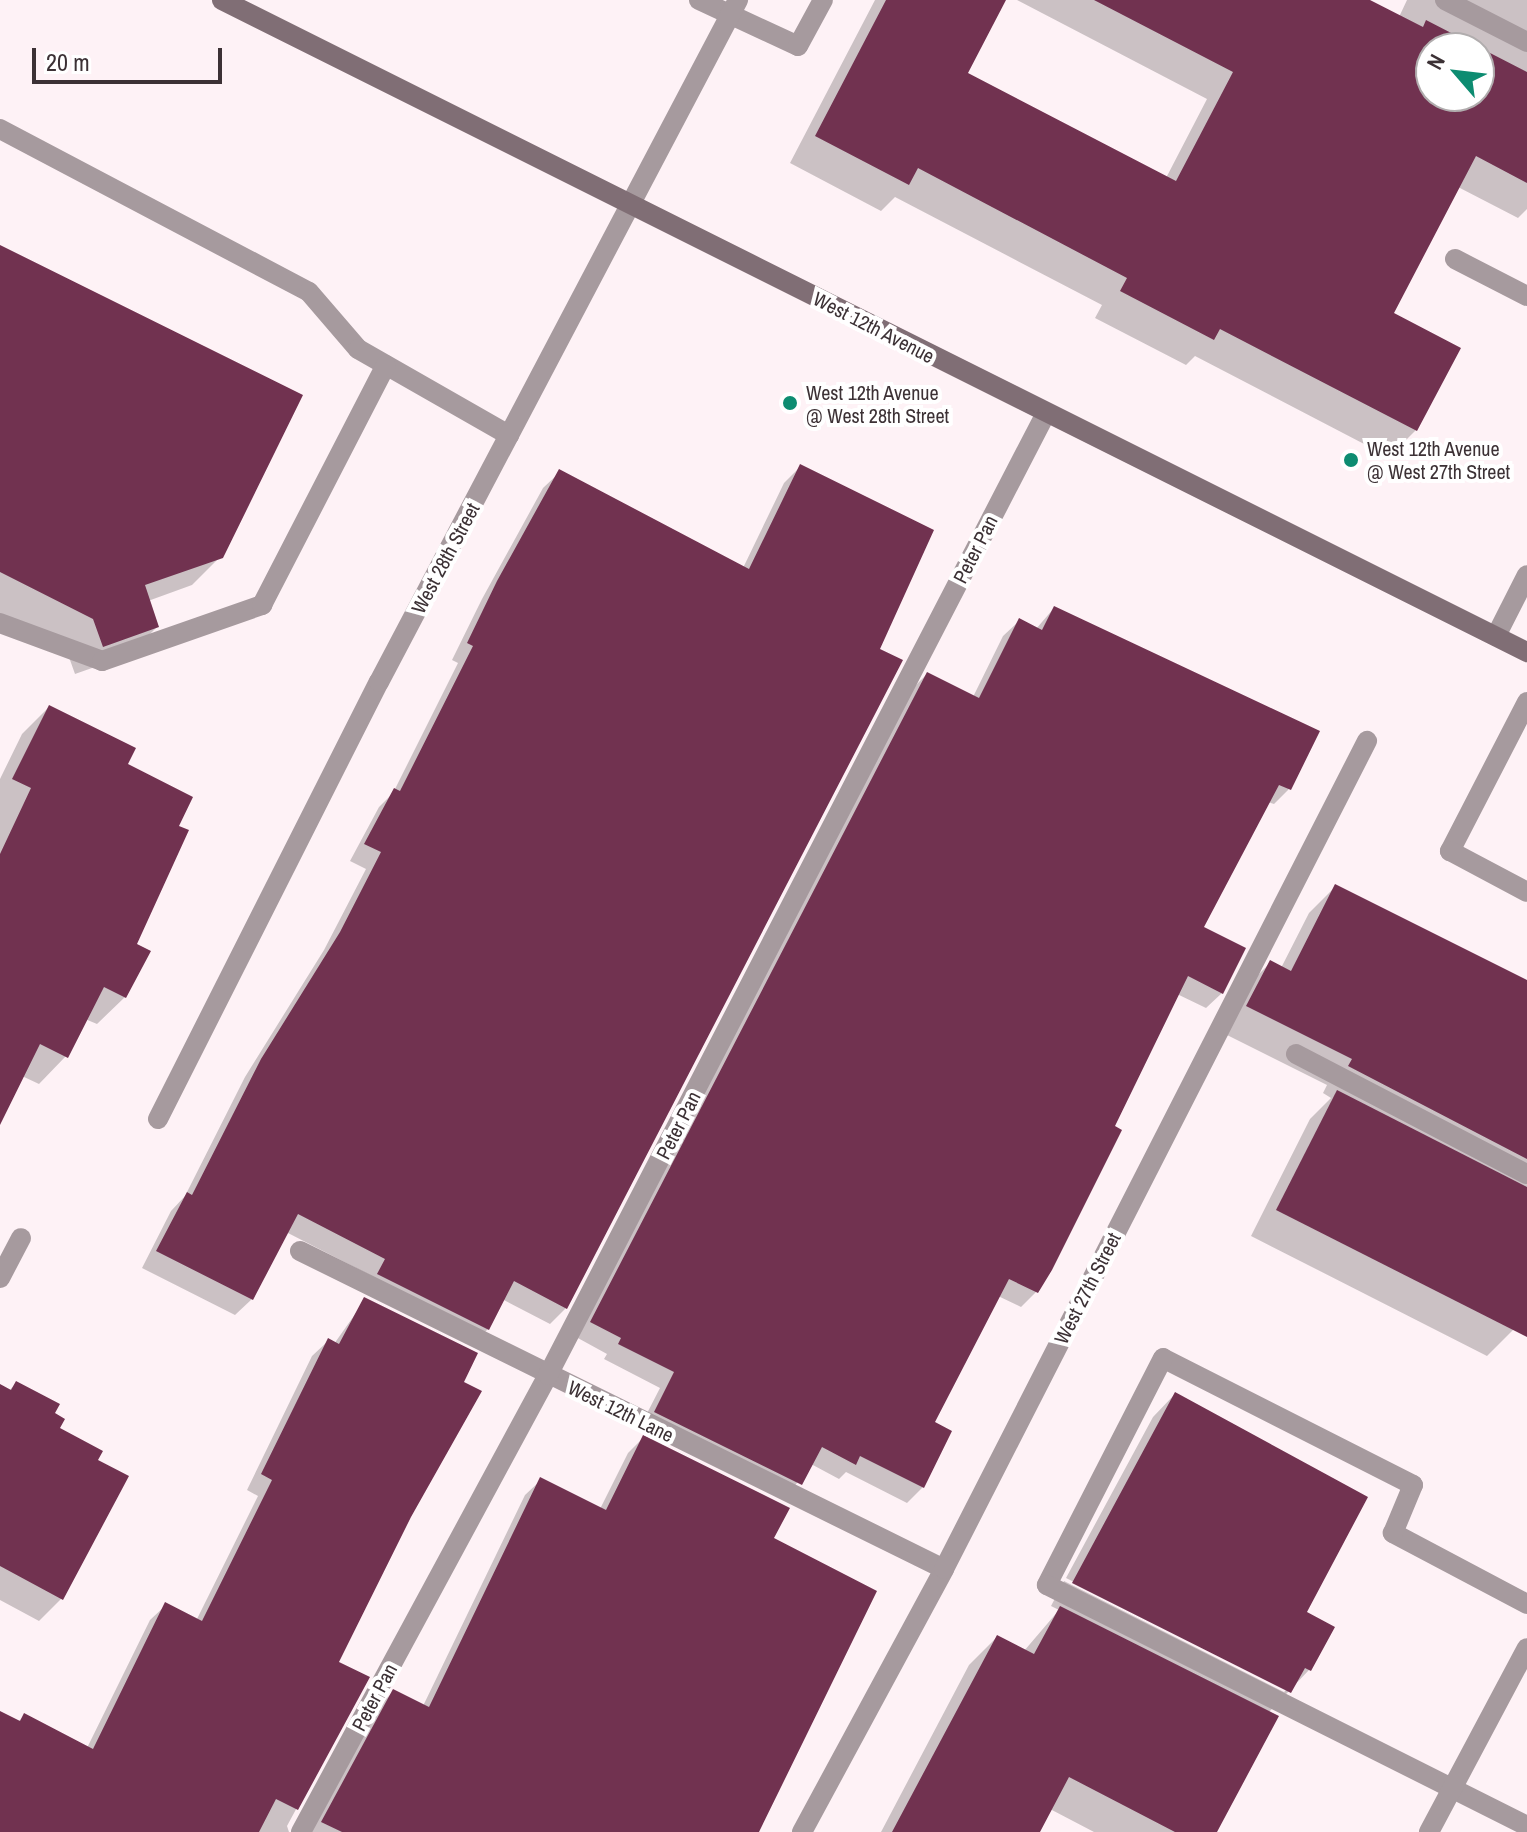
<!DOCTYPE html>
<html>
<head>
<meta charset="utf-8">
<style>
	body { margin:0 }
	#map { position:relative; width:1527px; height:1832px; overflow:hidden; background:#fef2f6; font-family:"Archivo Narrow",sans-serif }
	div>[style] { position:absolute }
	.shadow>* { inset:0; background:#0003 }
	.building>* { inset:0; background:#713250 }
	.lane>* { height:20px; margin:-10px; padding:0 10px; transform-origin:10px; border-radius:10px; background:#a69a9e }
	.street>* { height:20px; margin:-10px; padding:0 10px; transform-origin:10px; border-radius:10px; background:#a69a9e }
	.secondary>* { height:20px; margin:-10px; padding:0 10px; transform-origin:10px; border-radius:10px; background:#806e75 }
	.dots>* { width:22px; height:22px; translate:-50% -50%; box-sizing:border-box; border:4px solid #fff; border-radius:50% }
	span { translate:-50% -50%; white-space:nowrap; text-align:center; line-height:1.15; -webkit-text-stroke:8px #fff; paint-order:stroke }
	.street-label { font-size:20px; color:#3c3135 }
	.poi-label { font-size:20px; color:#3c3135 }
	.left { translate:0 -50%; text-align:left }
	.north { position:absolute; left:1415px; top:32px; width:80px; height:80px; box-sizing:border-box; background:#fff; border:2px solid #b1adae; border-radius:50%; rotate:298deg; font-size:22px; font-weight:700; line-height:32px; text-align:center; color:#3c3135 }
	.north::after { content:''; display:block; margin:auto; width:28px; height:36px; background:#0d8c71; clip-path:polygon(50% 0,100% 100%,50% 72%,0 100%) }
	.scale { position:absolute; left:32px; top:48px; width:190px; height:36px; box-sizing:border-box; border:4px solid #3c3135; border-top:0; padding-left:10px; font-size:24px; line-height:28px; white-space:nowrap; color:#3c3135; -webkit-text-stroke:6px #fff; paint-order:stroke }
</style>
</head>
<body>
<div id="map">
	<div class="shadow">
		<div style="clip-path:polygon(evenodd,875px 0,1003px 0,965px 74px,1166px 178px,1207px 99px,1017px 0,1366px 0,1399px 17px,1407px 0,1527px 0,1527px 209px,1518px 218px,1458px 187px,1391px 314px,1416px 430px,1389px 457px,1195px 356px,1186px 365px,1095px 318px,1102px 305px,895px 197px,881px 211px,790px 163px,875px 0,1431px 48px,1479px 48px,1479px 96px,1431px 96px,1431px 48px)"></div>
		<div style="clip-path:polygon(0 247px,221px 556px,192px 585px,148px 601px,157px 627px,129px 655px,75px 674px,65px 646px,0 614px)"></div>
		<div style="clip-path:polygon(800px 467px,566px 1308px,550px 1324px,502px 1299px,488px 1329px,472px 1345px,370px 1275px,286px 1232px,252px 1299px,235px 1315px,142px 1268px,171px 1211px,185px 1196px,245px 1077px,324px 950px,366px 869px,350px 861px,379px 807px,393px 793px,458px 663px,452px 660px,482px 599px,543px 488px,560px 472px,743px 568px,784px 483px)"></div>
		<div style="clip-path:polygon(1054px 608px,1289px 789px,1274px 804px,1268px 802px,1201px 928px,1222px 993px,1206px 1008px,1177px 994px,1036px 1292px,1021px 1307px,998px 1296px,932px 1423px,923px 1487px,907px 1503px,846px 1472px,839px 1479px,811px 1464px,785px 1499px,640px 1427px,660px 1388px,604px 1359px,607px 1354px,576px 1337px,911px 690px,927px 674px,973px 697px,1003px 636px,1019px 621px,1036px 629px)"></div>
		<div style="clip-path:polygon(49px 707px,126px 765px,176px 827px,134px 945px,125px 997px,97px 1024px,85px 1019px,66px 1056px,39px 1084px,22px 1076px,0 1120px,0 779px,22px 734px)"></div>
		<div style="clip-path:polygon(1336px 886px,1527px 982px,1527px 1303px,1513px 1330px,1487px 1356px,1251px 1236px,1310px 1119px,1331px 1098px,1323px 1093px,1327px 1085px,1221px 1032px,1244px 989px,1270px 963px,1281px 968px,1309px 913px)"></div>
		<div style="clip-path:polygon(365px 1300px,409px 1516px,336px 1663px,367px 1678px,287px 1826px,289px 1832px,0 1832px,0 1713px,18px 1722px,25px 1715px,87px 1748px,150px 1620px,166px 1605px,196px 1621px,258px 1496px,247px 1490px,312px 1356px,328px 1341px,334px 1344px)"></div>
		<div style="clip-path:polygon(16px 1383px,52px 1414px,57px 1429px,61px 1599px,39px 1621px,0 1600px,0 1388px,9px 1391px)"></div>
		<div style="clip-path:polygon(1175px 1394px,1304px 1613px,1309px 1670px,1268px 1713px,1215px 1832px,1094px 1832px,1050px 1809px,1037px 1832px,881px 1832px,969px 1665px,997px 1637px,1024px 1651px,1059px 1610px,1051px 1606px,1064px 1581px,1284px 1692px,1287px 1689px,1066px 1578px,1153px 1417px)"></div>
		<div style="clip-path:polygon(644px 1437px,772px 1538px,755px 1832px,310px 1832px,378px 1707px,394px 1691px,423px 1706px,525px 1495px,541px 1480px,600px 1509px,628px 1453px)"></div>
	</div>
	<div class="building">
		<div style="clip-path:polygon(evenodd,886px 0,1006px 0,968px 73px,1176px 181px,1233px 72px,1094px 0,1370px 0,1423px 27px,1426px 20px,1527px 72px,1527px 183px,1476px 156px,1394px 313px,1461px 348px,1417px 431px,1220px 329px,1214px 340px,1120px 291px,1127px 278px,918px 168px,909px 185px,815px 136px,886px 0,1431px 48px,1479px 48px,1479px 96px,1431px 96px,1431px 48px)"></div>
		<div style="clip-path:polygon(0 245px,303px 395px,223px 558px,145px 585px,159px 627px,103px 647px,93px 619px,0 572px)"></div>
		<div style="clip-path:polygon(800px 464px,934px 530px,880px 649px,903px 660px,567px 1309px,514px 1281px,489px 1330px,377px 1274px,385px 1259px,298px 1214px,253px 1300px,156px 1251px,187px 1192px,192px 1195px,261px 1059px,340px 932px,381px 852px,364px 844px,394px 788px,400px 791px,473px 646px,467px 643px,497px 581px,559px 469px,749px 569px)"></div>
		<div style="clip-path:polygon(1054px 606px,1320px 731px,1291px 790px,1279px 785px,1204px 927px,1246px 948px,1223px 994px,1188px 976px,1115px 1126px,1122px 1130px,1052px 1270px,1038px 1293px,1009px 1279px,935px 1422px,952px 1431px,924px 1488px,860px 1456px,856px 1465px,822px 1447px,802px 1485px,654px 1412px,674px 1372px,618px 1344px,621px 1338px,590px 1322px,927px 672px,979px 698px,1019px 618px,1042px 630px)"></div>
		<div style="clip-path:polygon(49px 705px,136px 748px,128px 764px,193px 797px,179px 826px,189px 830px,137px 944px,151px 951px,126px 998px,104px 987px,68px 1058px,40px 1044px,0 1125px,0 854px,31px 788px,12px 779px)"></div>
		<div style="clip-path:polygon(1335px 884px,1527px 980px,1527px 1159px,1348px 1066px,1352px 1059px,1246px 1006px,1270px 960px,1291px 971px)"></div>
		<div style="clip-path:polygon(1337px 1090px,1527px 1187px,1527px 1337px,1276px 1210px)"></div>
		<div style="clip-path:polygon(364px 1297px,478px 1353px,464px 1382px,482px 1391px,411px 1517px,339px 1662px,370px 1677px,298px 1810px,276px 1799px,259px 1832px,0 1832px,0 1711px,20px 1721px,24px 1713px,93px 1749px,165px 1602px,202px 1621px,272px 1480px,261px 1474px,328px 1338px,339px 1344px)"></div>
		<div style="clip-path:polygon(16px 1381px,60px 1404px,55px 1413px,65px 1419px,60px 1428px,103px 1451px,98px 1460px,129px 1476px,63px 1600px,0 1566px,0 1384px,11px 1390px)"></div>
		<div style="clip-path:polygon(1175px 1392px,1368px 1497px,1307px 1612px,1335px 1627px,1311px 1671px,1305px 1668px,1291px 1693px,1072px 1583px)"></div>
		<div style="clip-path:polygon(643px 1435px,790px 1508px,774px 1538px,877px 1591px,759px 1832px,342px 1832px,321px 1822px,393px 1689px,429px 1707px,540px 1477px,606px 1510px)"></div>
		<div style="clip-path:polygon(1060px 1606px,1279px 1716px,1217px 1832px,1175px 1832px,1069px 1777px,1040px 1832px,892px 1832px,997px 1635px,1034px 1654px)"></div>
	</div>
	<div class="lane">
		<div style="left:699px;top:0;width:109px;rotate:24.9deg"></div>
		<div style="left:798px;top:46px;width:52px;rotate:-61.5deg"></div>
		<div style="left:1445px;top:0;width:92px;rotate:27.1deg"></div>
		<div style="left:0;top:129px;width:349px;rotate:27.8deg"></div>
		<div style="left:309px;top:292px;width:75px;rotate:49.3deg"></div>
		<div style="left:358px;top:349px;width:174px;rotate:29.7deg"></div>
		<div style="left:1455px;top:259px;width:81px;rotate:27.2deg"></div>
		<div style="left:0;top:623px;width:109px;rotate:20.4deg"></div>
		<div style="left:102px;top:661px;width:170px;rotate:-19.3deg"></div>
		<div style="left:262px;top:605px;width:270px;rotate:-62.7deg"></div>
		<div style="left:1527px;top:702px;width:168px;rotate:117.3deg"></div>
		<div style="left:1450px;top:851px;width:87px;rotate:28deg"></div>
		<div style="left:1296px;top:1054px;width:260px;rotate:27.5deg"></div>
		<div style="left:1527px;top:1604px;width:152px;rotate:-152.1deg"></div>
		<div style="left:1393px;top:1533px;width:52px;rotate:-67.4deg"></div>
		<div style="left:1413px;top:1485px;width:280px;rotate:-153.1deg"></div>
		<div style="left:1163px;top:1358px;width:255px;rotate:117.1deg"></div>
		<div style="left:1047px;top:1585px;width:537px;rotate:26.66deg"></div>
	</div>
	<div class="street">
		<div style="left:1496px;top:636px;width:68px;rotate:-63.1deg"></div>
		<div style="left:158px;top:1119px;width:490px;rotate:-63.2deg"></div>
		<div style="left:379px;top:682px;width:771px;rotate:-62.24deg"></div>
		<div style="left:300px;top:1251px;width:718px;rotate:26.28deg"></div>
		<div style="left:0;top:1278px;width:45px;rotate:-62.3deg"></div>
		<div style="left:301px;top:1832px;width:519px;rotate:-61.61deg"></div>
		<div style="left:548px;top:1375px;width:1083px;rotate:-62.63deg"></div>
		<div style="left:802px;top:1832px;width:299px;rotate:-61.6deg"></div>
		<div style="left:944px;top:1569px;width:930px;rotate:-62.94deg"></div>
		<div style="left:1429px;top:1832px;width:208px;rotate:-62deg"></div>
	</div>
	<div class="secondary">
		<div style="left:222px;top:0;width:1459px;rotate:26.55deg"></div>
	</div>
	<div class="dots">
		<div style="left:790px;top:403px;background:#0d8c71"></div>
		<div style="left:1351px;top:460px;background:#0d8c71"></div>
	</div>
	<div class="street-label">
		<span style="left:874px;top:327px;rotate:27deg">West 12th Avenue</span>
		<span style="left:975px;top:549px;rotate:-63deg">Peter Pan</span>
		<span style="left:445px;top:558px;rotate:-62deg">West 28th Street</span>
		<span style="left:678px;top:1125px;rotate:-63deg">Peter Pan</span>
		<span style="left:1087px;top:1288px;rotate:-63deg">West 27th Street</span>
		<span style="left:621px;top:1411px;rotate:26deg">West 12th Lane</span>
		<span style="left:374px;top:1697px;rotate:-62deg">Peter Pan</span>
	</div>
	<div class="poi-label">
		<span class="left" style="left:806px;top:404px">West 12th Avenue<br>@ West 28th Street</span>
		<span class="left" style="left:1367px;top:460px">West 12th Avenue<br>@ West 27th Street</span>
	</div>
	<div class="north">N</div>
	<div class="scale">20 m</div>
</div>
</body>
</html>
